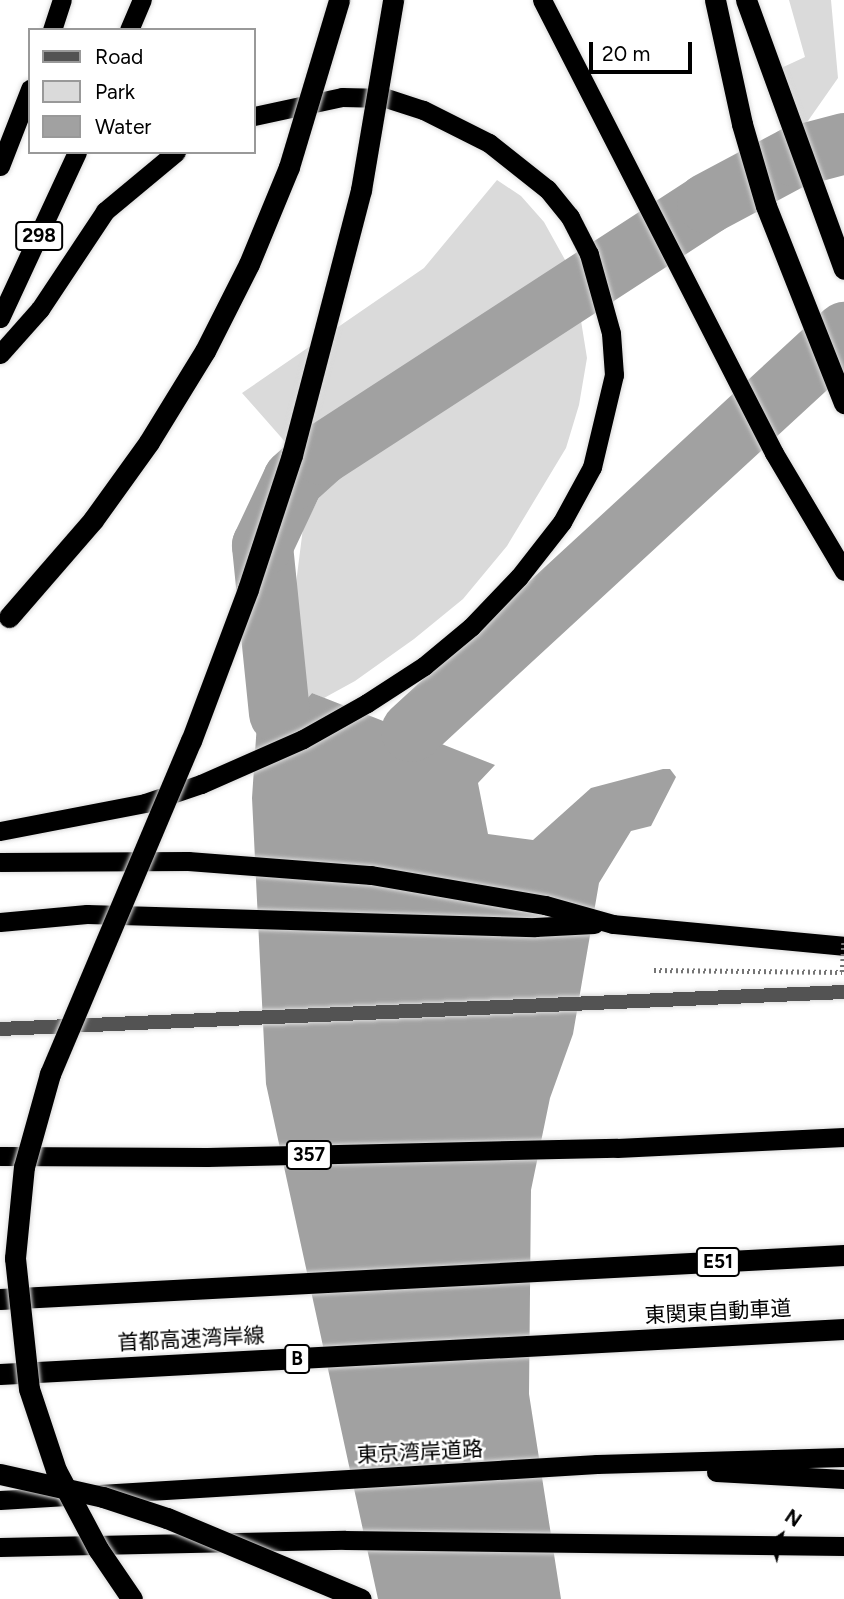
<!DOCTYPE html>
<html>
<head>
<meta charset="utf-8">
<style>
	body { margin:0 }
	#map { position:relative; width:844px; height:1599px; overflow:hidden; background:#fff; font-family:Figtree,"Noto Sans JP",sans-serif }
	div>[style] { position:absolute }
	.green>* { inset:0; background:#dadada }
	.water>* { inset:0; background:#a1a1a1 }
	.river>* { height:61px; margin:-30.5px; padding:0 30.5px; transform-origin:30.5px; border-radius:30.5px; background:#a1a1a1 }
	.roads { filter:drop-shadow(0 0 2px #dbdbdb) drop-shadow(0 0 2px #dbdbdb) }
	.tertiary>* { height:14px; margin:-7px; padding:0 7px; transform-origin:7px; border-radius:7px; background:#535353 }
	.trunk>* { height:19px; margin:-9.5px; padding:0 9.5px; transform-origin:9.5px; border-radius:9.5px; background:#000 }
	.motorway>* { height:21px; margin:-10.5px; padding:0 10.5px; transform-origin:10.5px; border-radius:10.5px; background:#000 }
	.path-bridge>* { height:4.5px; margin-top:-2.25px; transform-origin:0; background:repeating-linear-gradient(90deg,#757575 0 2px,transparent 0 5.5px) }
	.bridges { filter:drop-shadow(0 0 2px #dbdbdb) drop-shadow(0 0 2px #dbdbdb) }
	.motorway-bridge>* { height:21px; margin:-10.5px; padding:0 10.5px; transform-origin:10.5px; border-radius:10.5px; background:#000 }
	span { translate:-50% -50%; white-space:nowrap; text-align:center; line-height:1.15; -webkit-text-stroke:5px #fff; paint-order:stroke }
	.shield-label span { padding:2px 5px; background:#fff; border:2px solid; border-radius:5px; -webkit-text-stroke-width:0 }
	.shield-label { font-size:19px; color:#000; font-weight:700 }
	.street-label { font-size:21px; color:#000 }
	.legend { position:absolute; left:28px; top:28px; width:228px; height:126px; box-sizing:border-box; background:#fff; border:2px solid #999; margin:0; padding:9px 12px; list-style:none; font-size:21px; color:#000 }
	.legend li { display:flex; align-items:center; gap:14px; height:35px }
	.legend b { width:35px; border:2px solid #999 }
	.north { position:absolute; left:746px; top:1501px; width:70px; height:70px; -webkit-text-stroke:5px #fff; paint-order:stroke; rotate:34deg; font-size:19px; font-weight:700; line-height:28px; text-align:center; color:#000 }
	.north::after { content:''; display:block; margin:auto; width:24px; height:32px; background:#000; clip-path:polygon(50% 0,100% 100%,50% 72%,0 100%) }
	.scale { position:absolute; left:589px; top:42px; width:103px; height:32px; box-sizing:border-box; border:4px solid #000; border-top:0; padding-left:9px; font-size:21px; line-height:24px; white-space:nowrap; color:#000; -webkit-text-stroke:5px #fff; paint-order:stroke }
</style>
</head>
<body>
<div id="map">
	<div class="green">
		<div style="clip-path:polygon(789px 0,831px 0,838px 78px,796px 138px,779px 69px,805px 57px)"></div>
		<div style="clip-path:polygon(497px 180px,521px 196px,544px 222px,569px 267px,287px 444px,242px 393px,424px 268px)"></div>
		<div style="clip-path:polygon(578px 302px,587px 358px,579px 405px,566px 448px,507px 546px,463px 599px,414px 639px,355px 681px,324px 698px,312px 693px,305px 701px,292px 615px,303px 528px,322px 492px,339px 468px)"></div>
	</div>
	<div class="water">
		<div style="clip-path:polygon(312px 693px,495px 765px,478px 783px,488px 834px,533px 840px,591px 788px,663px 769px,670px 769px,676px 777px,651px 826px,631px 831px,599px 883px,573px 1034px,550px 1098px,531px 1190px,529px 1394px,561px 1599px,378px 1599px,266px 1084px,252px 798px,257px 723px,305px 701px)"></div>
	</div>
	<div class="river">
		<div style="left:279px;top:713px;width:169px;rotate:-95.8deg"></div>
		<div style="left:262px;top:545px;width:73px;rotate:-64.8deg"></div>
		<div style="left:293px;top:479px;width:38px;rotate:-42deg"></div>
		<div style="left:321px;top:454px;width:460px;rotate:-33deg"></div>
		<div style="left:707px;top:203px;width:100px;rotate:-28.1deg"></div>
		<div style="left:795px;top:156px;width:51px;rotate:-14.9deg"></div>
		<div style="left:411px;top:731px;width:589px;rotate:-42.66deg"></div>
	</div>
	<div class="roads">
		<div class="tertiary">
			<div style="left:0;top:1029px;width:845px;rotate:-2.51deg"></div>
		</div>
		<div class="trunk">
			<div style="left:542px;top:0;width:509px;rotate:62.88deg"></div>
			<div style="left:774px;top:453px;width:137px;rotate:59.3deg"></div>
			<div style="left:52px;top:30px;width:32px;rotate:-72deg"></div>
			<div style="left:129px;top:30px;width:33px;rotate:-67deg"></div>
			<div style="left:0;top:166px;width:83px;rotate:-68.7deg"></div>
			<div style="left:0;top:318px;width:183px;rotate:-65.1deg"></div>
			<div style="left:0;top:354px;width:60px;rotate:-48.4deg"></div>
			<div style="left:40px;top:309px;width:118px;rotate:-56.4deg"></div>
			<div style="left:105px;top:211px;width:92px;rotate:-39.7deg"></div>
			<div style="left:0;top:831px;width:148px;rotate:-10.9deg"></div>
			<div style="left:145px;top:803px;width:59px;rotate:-18.7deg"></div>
			<div style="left:201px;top:784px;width:111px;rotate:-23.8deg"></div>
			<div style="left:303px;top:739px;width:73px;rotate:-29.4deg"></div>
			<div style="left:367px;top:703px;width:68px;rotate:-33deg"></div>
			<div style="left:424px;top:666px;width:61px;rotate:-39.7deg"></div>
			<div style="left:471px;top:627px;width:69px;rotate:-46.2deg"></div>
			<div style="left:519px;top:577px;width:70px;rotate:-52deg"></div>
			<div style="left:562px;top:522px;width:63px;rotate:-61.4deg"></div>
			<div style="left:592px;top:467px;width:95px;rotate:-76.6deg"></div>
			<div style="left:614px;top:375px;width:42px;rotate:-94.1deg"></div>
			<div style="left:611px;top:333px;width:82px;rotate:-105.6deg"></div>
			<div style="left:589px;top:254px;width:42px;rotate:-117.2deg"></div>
			<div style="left:570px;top:217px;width:36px;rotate:-129deg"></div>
			<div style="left:547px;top:189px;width:74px;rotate:-141.6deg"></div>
			<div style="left:489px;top:143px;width:74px;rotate:-153.4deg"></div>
			<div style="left:423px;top:110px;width:40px;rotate:-162deg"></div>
			<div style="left:385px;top:98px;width:43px;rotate:-178.7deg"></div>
			<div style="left:342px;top:97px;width:90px;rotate:167.8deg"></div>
			<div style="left:0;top:862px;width:188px;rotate:-0.3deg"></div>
			<div style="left:188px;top:861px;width:184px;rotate:4.4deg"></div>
			<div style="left:371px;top:875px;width:177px;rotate:9.8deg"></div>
			<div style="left:545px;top:905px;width:71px;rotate:15.6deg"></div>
			<div style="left:613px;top:924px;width:232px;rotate:5.4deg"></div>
			<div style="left:0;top:922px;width:87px;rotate:-5.3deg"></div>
			<div style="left:87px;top:914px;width:448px;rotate:1.7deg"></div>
			<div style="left:535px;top:927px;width:59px;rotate:-2.9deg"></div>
			<div style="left:0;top:1156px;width:207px;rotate:0.3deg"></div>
			<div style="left:207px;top:1157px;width:410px;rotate:-1.3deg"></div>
			<div style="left:617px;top:1148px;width:227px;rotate:-2.8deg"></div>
			<div style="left:716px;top:1472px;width:128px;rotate:3.1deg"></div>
			<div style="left:0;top:1500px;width:598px;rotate:-3.45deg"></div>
			<div style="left:597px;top:1464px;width:247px;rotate:-1.6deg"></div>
			<div style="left:0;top:1547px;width:345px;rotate:-1.2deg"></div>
			<div style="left:345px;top:1540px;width:499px;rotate:0.7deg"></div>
		</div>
		<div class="motorway">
			<div style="left:715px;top:0;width:127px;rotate:77.7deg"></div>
			<div style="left:742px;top:124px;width:85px;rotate:73.7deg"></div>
			<div style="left:766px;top:206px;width:212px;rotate:68.4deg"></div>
			<div style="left:746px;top:0;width:286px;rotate:70deg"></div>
			<div style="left:0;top:1299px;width:845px;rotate:-2.98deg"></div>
			<div style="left:0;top:1374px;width:845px;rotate:-3.05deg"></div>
		</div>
	</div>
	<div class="path-bridge">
		<div style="left:654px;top:970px;width:188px;rotate:0.6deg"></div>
		<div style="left:842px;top:972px;width:33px;rotate:-87deg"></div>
	</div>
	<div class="bridges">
		<div class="motorway-bridge">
			<div style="left:9px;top:617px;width:128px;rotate:-49.1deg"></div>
			<div style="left:93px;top:520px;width:96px;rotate:-54.3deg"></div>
			<div style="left:149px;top:442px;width:107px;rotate:-58.4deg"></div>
			<div style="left:205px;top:351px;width:97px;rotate:-63.2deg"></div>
			<div style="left:249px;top:264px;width:105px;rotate:-67.6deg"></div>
			<div style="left:289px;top:167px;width:174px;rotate:-73.3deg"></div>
			<div style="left:0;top:1474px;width:106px;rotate:12.6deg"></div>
			<div style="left:103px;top:1497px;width:67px;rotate:18.2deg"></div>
			<div style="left:167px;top:1518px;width:210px;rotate:22.7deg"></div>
			<div style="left:132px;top:1599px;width:60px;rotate:-124.2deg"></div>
			<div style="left:98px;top:1549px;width:89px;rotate:-118deg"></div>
			<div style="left:56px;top:1470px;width:85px;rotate:-108.4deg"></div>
			<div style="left:29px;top:1389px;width:132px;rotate:-96.1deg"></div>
			<div style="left:15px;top:1258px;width:91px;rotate:-84.4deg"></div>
			<div style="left:24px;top:1167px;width:97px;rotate:-74.4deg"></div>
			<div style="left:50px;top:1074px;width:362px;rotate:-67.1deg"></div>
			<div style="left:191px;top:741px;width:162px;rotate:-69.4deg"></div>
			<div style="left:248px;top:589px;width:141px;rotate:-71.8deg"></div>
			<div style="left:292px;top:455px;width:274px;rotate:-75.4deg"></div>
			<div style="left:361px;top:190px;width:193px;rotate:-80.4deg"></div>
		</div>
	</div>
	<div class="shield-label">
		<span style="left:39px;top:236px">298</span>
		<span style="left:309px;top:1155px">357</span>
		<span style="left:718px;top:1262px">E51</span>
		<span style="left:297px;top:1359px">B</span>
	</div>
	<div class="street-label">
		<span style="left:718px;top:1312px;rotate:-3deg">東関東自動車道</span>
		<span style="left:191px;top:1339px;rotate:-3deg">首都高速湾岸線</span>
		<span style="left:420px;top:1452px;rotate:-3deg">東京湾岸道路</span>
	</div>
	<ul class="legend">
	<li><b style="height:9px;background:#535353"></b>Road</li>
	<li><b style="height:19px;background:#dadada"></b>Park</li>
	<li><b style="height:19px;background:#a1a1a1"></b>Water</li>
	</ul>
	<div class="north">N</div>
	<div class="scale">20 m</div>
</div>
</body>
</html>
